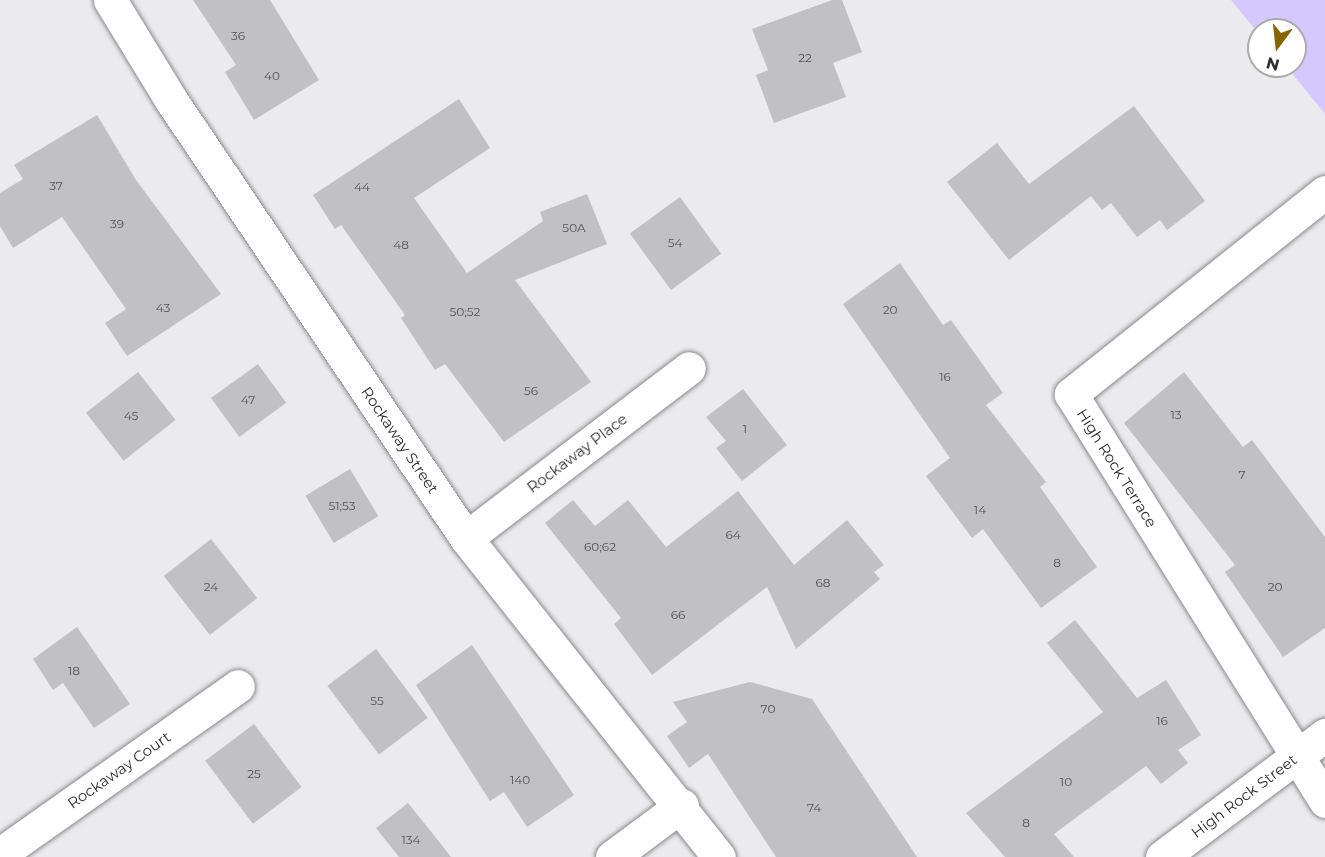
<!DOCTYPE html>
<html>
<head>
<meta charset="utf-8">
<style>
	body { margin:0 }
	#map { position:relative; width:1325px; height:857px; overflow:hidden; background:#ebeaee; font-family:Montserrat,sans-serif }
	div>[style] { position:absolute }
	.green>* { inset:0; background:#d4c8ff }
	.building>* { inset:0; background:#c1c0c4; transform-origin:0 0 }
	.roads { filter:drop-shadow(0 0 2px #8a898d) drop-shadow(0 0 2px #8a898d) }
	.street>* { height:33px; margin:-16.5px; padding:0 16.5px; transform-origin:16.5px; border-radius:16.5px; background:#fff }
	span { translate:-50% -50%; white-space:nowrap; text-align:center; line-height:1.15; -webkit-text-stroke:4.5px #fff; paint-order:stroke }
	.number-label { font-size:12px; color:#535254 }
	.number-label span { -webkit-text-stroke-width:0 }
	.street-label { font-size:15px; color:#2e2d2f }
	.north { position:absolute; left:1247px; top:18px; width:60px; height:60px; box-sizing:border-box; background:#fff; border:2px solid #ababac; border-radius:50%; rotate:195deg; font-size:16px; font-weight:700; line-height:24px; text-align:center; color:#2e2d2f }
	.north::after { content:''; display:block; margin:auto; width:21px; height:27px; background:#876400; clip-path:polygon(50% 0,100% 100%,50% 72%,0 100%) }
</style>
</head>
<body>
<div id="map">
	<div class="green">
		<div style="clip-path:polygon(1231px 0,1325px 0,1325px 114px,1286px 66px,1295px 66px,1295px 30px,1259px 30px,1259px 34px)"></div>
	</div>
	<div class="building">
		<div style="clip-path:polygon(193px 0,270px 0,319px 80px,254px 120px,225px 72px,236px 65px)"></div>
		<div style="clip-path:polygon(832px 0,842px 0,862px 52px,833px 63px,846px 97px,774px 123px,756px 75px,768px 70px,752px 29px)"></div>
		<div style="clip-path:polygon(459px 99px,490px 148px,414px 198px,467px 273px,543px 221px,540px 212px,587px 194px,607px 244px,515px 280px,591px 382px,504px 442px,445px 364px,435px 370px,401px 318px,405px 315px,341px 225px,335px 229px,313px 195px)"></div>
		<div style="clip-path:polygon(1134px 106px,1205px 201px,1167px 230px,1160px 220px,1137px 237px,1111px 203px,1102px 210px,1091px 196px,1009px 260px,947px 182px,997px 143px,1029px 184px)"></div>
		<div style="clip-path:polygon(97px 115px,136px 180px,221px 294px,127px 356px,105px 323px,126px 309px,62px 217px,13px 248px,0 226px,0 193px,23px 179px,14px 165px)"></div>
		<div style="left:680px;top:197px;width:70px;height:62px;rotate:54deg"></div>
		<div style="clip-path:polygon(900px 263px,943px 325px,951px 320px,1003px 393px,986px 405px,1046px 482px,1040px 487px,1097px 567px,1041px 608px,983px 529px,972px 538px,926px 476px,950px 458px,843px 304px)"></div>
		<div style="left:258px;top:364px;width:48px;height:58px;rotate:54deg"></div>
		<div style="left:138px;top:372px;width:61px;height:66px;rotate:52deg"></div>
		<div style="clip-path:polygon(1184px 372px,1243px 447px,1252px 440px,1325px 537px,1325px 628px,1283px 657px,1225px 572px,1235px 565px,1124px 423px)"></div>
		<div style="clip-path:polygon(743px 389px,787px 445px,742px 481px,716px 448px,726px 441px,706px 417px)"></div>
		<div style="left:350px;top:469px;width:55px;height:52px;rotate:59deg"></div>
		<div style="clip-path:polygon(738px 491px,794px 565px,847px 520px,884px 565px,874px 572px,880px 579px,796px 649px,767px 587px,652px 675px,614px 624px,621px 618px,545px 523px,573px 500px,595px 526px,628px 500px,666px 547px)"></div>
		<div style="left:211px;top:539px;width:75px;height:60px;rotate:52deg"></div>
		<div style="clip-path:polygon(1075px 620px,1137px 698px,1166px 680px,1201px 735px,1178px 750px,1188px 763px,1161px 784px,1146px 766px,1054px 834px,1074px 857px,1005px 857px,966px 813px,1103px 712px,1047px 643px)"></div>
		<div style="clip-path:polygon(77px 627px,130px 704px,94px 728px,63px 683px,53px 690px,33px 659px)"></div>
		<div style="clip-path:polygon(472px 645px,574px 795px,527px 827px,504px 792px,490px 801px,416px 685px)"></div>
		<div style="left:376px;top:649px;width:86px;height:61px;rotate:53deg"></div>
		<div style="clip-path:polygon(750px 682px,812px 699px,917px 857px,776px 857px,708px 754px,689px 768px,667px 736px,687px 722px,673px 702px)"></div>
		<div style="left:254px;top:724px;width:79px;height:61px;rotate:53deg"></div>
		<div style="clip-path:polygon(408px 803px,437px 839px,451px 857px,399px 857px,376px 828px)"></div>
	</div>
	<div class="roads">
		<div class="street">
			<div style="left:110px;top:0;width:117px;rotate:58.6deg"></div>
			<div style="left:171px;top:100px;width:528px;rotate:56.04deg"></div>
			<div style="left:466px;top:538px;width:407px;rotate:51.6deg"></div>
			<div style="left:1325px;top:192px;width:325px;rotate:141.5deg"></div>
			<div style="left:1071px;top:394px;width:480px;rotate:58deg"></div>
			<div style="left:466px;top:538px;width:280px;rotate:-37.3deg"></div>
			<div style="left:0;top:854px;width:291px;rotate:-35.2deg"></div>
			<div style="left:612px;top:857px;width:87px;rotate:-36.6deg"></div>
			<div style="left:1162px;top:857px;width:204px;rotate:-36.8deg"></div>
		</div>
	</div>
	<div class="number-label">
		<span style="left:238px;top:36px">36</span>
		<span style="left:805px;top:58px">22</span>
		<span style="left:272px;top:76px">40</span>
		<span style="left:56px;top:186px">37</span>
		<span style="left:362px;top:187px">44</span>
		<span style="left:117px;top:224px">39</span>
		<span style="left:574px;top:228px">50A</span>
		<span style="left:675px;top:243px">54</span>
		<span style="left:401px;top:245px">48</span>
		<span style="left:163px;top:308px">43</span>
		<span style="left:890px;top:310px">20</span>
		<span style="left:465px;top:312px">50;52</span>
		<span style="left:945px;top:377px">16</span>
		<span style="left:531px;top:391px">56</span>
		<span style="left:248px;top:400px">47</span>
		<span style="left:1176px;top:415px">13</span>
		<span style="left:131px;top:416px">45</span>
		<span style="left:745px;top:429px">1</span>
		<span style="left:1242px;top:475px">7</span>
		<span style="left:342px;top:506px">51;53</span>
		<span style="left:980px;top:510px">14</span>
		<span style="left:733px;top:535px">64</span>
		<span style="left:600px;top:547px">60;62</span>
		<span style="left:1057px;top:563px">8</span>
		<span style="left:823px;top:583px">68</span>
		<span style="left:211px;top:587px">24</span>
		<span style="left:1275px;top:587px">20</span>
		<span style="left:678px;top:615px">66</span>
		<span style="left:74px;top:671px">18</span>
		<span style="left:377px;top:701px">55</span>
		<span style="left:768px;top:709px">70</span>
		<span style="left:1162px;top:721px">16</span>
		<span style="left:254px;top:774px">25</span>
		<span style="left:520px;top:780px">140</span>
		<span style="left:1066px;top:782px">10</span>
		<span style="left:814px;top:808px">74</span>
		<span style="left:1026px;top:823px">8</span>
		<span style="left:411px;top:840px">134</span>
	</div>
	<div class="street-label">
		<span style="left:400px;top:440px;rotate:56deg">Rockaway Street</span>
		<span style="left:577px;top:453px;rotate:-37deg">Rockaway Place</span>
		<span style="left:1117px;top:468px;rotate:58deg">High Rock Terrace</span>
		<span style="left:119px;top:770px;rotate:-35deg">Rockaway Court</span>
		<span style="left:1244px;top:796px;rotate:-37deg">High Rock Street</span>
	</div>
	<div class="north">N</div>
</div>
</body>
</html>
